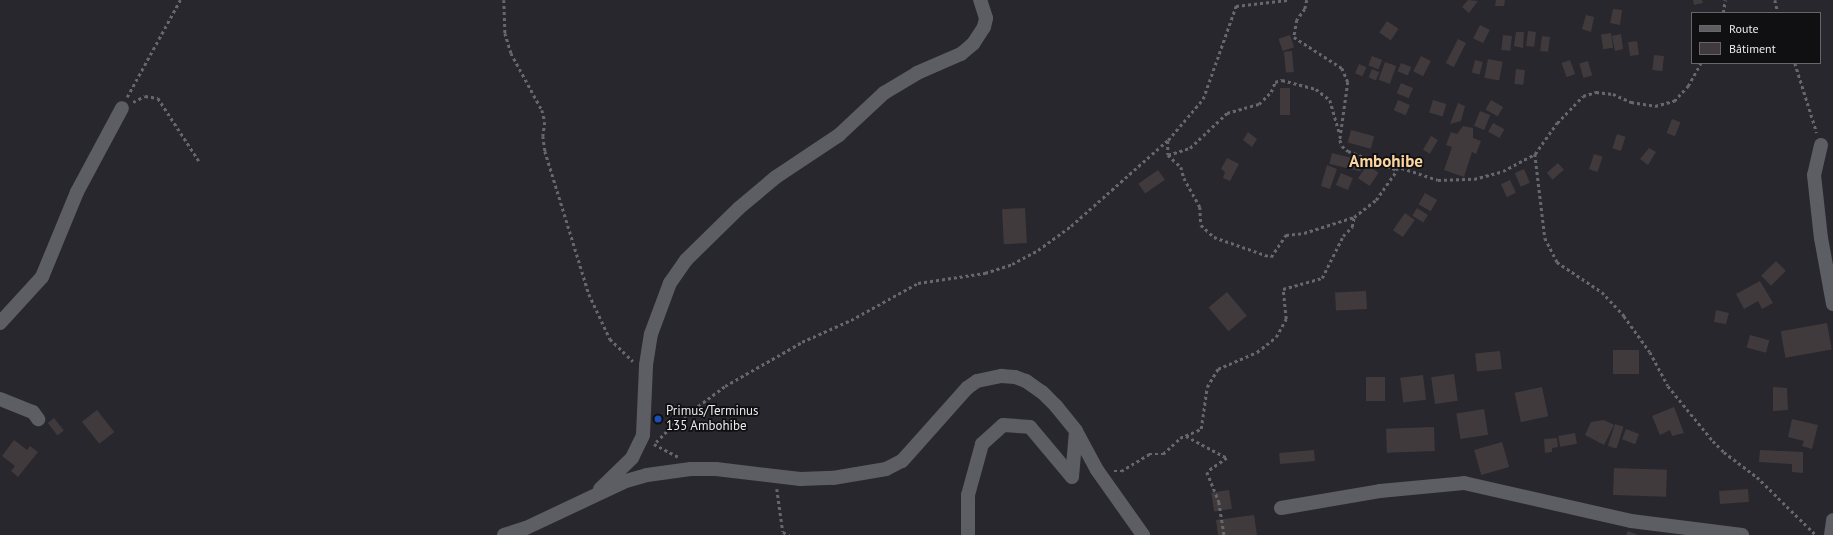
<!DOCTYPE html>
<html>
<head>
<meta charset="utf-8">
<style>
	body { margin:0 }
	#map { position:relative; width:1833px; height:535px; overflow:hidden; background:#27272d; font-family:"PT Sans",sans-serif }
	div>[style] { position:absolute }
	.building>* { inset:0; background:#413a3c; transform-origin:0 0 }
	.path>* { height:2.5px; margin-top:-1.25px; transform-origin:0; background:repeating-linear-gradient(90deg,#67676c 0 3px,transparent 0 6px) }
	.minor>* { height:14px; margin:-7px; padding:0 7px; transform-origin:7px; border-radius:7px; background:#5d5d64 }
	.dots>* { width:11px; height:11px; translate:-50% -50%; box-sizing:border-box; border:2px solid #101013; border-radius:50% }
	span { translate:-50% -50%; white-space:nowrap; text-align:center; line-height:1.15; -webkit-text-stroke:3.5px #101013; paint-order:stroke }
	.poi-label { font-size:13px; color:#e9e9ed }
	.left { translate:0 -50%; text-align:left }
	.district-label { font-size:17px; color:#fcd5a1; font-weight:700 }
	.legend { position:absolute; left:1691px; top:12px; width:130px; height:52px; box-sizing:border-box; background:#101013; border:1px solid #67676a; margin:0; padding:5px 7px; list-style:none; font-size:12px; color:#e9e9ed }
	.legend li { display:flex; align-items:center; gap:8px; height:20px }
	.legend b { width:20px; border:1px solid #67676a }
</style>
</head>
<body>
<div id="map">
	<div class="building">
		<div style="clip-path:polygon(1468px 0,1478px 1px,1469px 13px,1462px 7px)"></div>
		<div style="clip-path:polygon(1496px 0,1505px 0,1504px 6px,1495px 6px)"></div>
		<div style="clip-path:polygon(1693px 0,1702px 0,1703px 3px,1694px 5px)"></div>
		<div style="clip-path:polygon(1613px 9px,1622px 10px,1620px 25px,1610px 23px)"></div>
		<div style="clip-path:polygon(1586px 15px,1594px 17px,1591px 32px,1582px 29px)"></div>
		<div style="left:1387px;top:21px;width:14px;height:14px;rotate:34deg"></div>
		<div style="left:1480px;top:25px;width:11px;height:15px;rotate:27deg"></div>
		<div style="left:1528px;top:31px;width:8px;height:15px;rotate:7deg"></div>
		<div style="clip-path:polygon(1516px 32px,1524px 32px,1523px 48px,1514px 46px)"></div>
		<div style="left:1611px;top:33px;width:15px;height:10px;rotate:82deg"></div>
		<div style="clip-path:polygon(1621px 34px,1623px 49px,1615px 51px,1612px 36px)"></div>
		<div style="left:1290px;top:35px;width:13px;height:12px;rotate:72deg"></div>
		<div style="left:1503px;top:35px;width:9px;height:15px;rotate:6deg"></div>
		<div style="left:1542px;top:36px;width:8px;height:15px;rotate:7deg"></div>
		<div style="left:1458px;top:39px;width:9px;height:27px;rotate:27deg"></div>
		<div style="left:1637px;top:41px;width:14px;height:9px;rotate:82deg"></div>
		<div style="left:1292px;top:51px;width:21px;height:8px;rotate:85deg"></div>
		<div style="left:1654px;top:55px;width:10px;height:15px;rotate:6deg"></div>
		<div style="left:1372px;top:56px;width:11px;height:10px;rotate:22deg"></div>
		<div style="left:1421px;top:56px;width:11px;height:17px;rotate:27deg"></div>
		<div style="left:1488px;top:59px;width:15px;height:19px;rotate:11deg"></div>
		<div style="left:1475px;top:60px;width:8px;height:13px;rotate:14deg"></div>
		<div style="left:1570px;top:60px;width:15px;height:9px;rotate:70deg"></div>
		<div style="left:1588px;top:61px;width:15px;height:9px;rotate:74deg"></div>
		<div style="left:1385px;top:62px;width:12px;height:19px;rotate:20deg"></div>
		<div style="left:1401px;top:63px;width:11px;height:9px;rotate:22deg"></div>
		<div style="left:1359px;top:64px;width:8px;height:10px;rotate:23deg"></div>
		<div style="left:1372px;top:69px;width:8px;height:9px;rotate:23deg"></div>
		<div style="left:1516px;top:69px;width:9px;height:15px;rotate:6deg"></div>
		<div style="left:1401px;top:83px;width:13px;height:11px;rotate:23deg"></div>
		<div style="left:1280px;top:88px;width:10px;height:27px"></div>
		<div style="left:1398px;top:100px;width:13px;height:11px;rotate:23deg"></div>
		<div style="left:1433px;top:100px;width:14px;height:13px;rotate:17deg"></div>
		<div style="left:1491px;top:100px;width:14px;height:11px;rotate:30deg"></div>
		<div style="clip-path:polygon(1458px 103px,1465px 106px,1461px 121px,1450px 124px)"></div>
		<div style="left:1480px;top:111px;width:11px;height:16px;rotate:22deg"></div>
		<div style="left:1672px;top:119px;width:9px;height:15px;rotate:21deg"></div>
		<div style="left:1493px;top:123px;width:13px;height:10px;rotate:29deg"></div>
		<div style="clip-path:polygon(1463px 126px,1473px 128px,1473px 138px,1481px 141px,1476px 154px,1472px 152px,1464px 177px,1444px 170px,1452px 147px,1446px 145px,1451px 132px,1457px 134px)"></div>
		<div style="left:1351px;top:130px;width:24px;height:13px;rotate:15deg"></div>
		<div style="clip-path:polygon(1248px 132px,1257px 139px,1252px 147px,1243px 140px)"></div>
		<div style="left:1617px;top:134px;width:9px;height:15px;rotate:18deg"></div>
		<div style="left:1431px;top:136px;width:8px;height:16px;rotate:30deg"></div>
		<div style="clip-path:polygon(1649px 148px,1656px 152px,1648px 165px,1640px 159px)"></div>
		<div style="left:1332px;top:153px;width:32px;height:11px;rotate:14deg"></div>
		<div style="left:1594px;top:154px;width:9px;height:16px;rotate:18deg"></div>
		<div style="clip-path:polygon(1227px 158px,1239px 164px,1230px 181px,1223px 178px,1225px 172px,1221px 169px)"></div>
		<div style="left:1558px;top:163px;width:9px;height:15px;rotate:49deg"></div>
		<div style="clip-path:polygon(1327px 165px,1337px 169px,1330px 189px,1321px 186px)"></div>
		<div style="left:1367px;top:165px;width:14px;height:16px;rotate:34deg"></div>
		<div style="left:1524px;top:169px;width:15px;height:10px;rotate:67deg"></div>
		<div style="left:1158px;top:170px;width:12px;height:24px;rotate:55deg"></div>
		<div style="left:1341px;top:173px;width:13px;height:13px;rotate:23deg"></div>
		<div style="left:1510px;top:180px;width:14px;height:10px;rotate:65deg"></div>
		<div style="left:1425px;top:193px;width:14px;height:13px;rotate:30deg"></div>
		<div style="left:1025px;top:208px;width:35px;height:23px;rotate:87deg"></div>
		<div style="left:1417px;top:208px;width:13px;height:9px;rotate:32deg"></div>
		<div style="left:1405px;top:213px;width:12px;height:21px;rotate:35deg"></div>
		<div style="left:1776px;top:261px;width:14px;height:21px;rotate:45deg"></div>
		<div style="clip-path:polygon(1760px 281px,1773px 303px,1762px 309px,1758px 301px,1744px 309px,1736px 294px)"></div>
		<div style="left:1366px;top:291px;width:18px;height:31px;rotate:87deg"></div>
		<div style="left:1227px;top:292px;width:31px;height:24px;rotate:50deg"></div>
		<div style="clip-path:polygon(1716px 310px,1729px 313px,1726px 324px,1714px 322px)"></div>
		<div style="left:1827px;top:323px;width:27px;height:47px;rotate:80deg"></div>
		<div style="left:1750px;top:335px;width:20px;height:13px;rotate:15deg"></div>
		<div style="left:1613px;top:350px;width:26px;height:24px"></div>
		<div style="left:1500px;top:351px;width:18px;height:25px;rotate:84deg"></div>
		<div style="left:1454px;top:374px;width:27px;height:23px;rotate:82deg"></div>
		<div style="left:1423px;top:375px;width:25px;height:23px;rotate:83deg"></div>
		<div style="left:1366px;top:377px;width:19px;height:24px"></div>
		<div style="left:1542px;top:387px;width:30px;height:28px;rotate:78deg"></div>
		<div style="clip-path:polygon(1773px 387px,1787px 388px,1788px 410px,1773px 411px)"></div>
		<div style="clip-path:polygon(1674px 407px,1684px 433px,1672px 436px,1670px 430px,1660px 435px,1652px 416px)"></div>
		<div style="left:1484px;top:409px;width:26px;height:28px;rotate:81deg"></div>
		<div style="left:97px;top:410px;width:28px;height:19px;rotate:52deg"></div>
		<div style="left:54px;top:418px;width:16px;height:8px;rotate:52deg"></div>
		<div style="clip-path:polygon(1792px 419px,1818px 425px,1812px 449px,1802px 446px,1804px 441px,1788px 437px)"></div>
		<div style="clip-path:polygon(1604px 420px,1614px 425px,1604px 445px,1585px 435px,1591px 422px)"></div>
		<div style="left:1615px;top:424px;width:9px;height:23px;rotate:18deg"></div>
		<div style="left:1434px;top:427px;width:24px;height:48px;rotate:88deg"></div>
		<div style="left:1626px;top:429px;width:14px;height:11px;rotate:21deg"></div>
		<div style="left:1575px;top:433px;width:11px;height:17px;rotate:80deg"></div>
		<div style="clip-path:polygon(1557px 438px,1558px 447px,1552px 448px,1552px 452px,1545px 453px,1544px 439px)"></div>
		<div style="clip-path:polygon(14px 440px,27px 450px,30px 446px,38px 452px,18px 477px,11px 471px,15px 466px,2px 456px)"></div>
		<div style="left:1502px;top:442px;width:26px;height:29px;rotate:74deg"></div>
		<div style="left:1314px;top:450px;width:11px;height:35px;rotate:85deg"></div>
		<div style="clip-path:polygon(1760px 450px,1803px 452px,1803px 473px,1792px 472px,1792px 464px,1759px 462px)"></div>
		<div style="left:1614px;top:468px;width:53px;height:27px;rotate:2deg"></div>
		<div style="left:1748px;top:489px;width:13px;height:29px;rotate:86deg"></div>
		<div style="left:1229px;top:490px;width:19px;height:18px;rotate:81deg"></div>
		<div style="clip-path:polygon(1254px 515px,1257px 535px,1218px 535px,1216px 520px)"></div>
		<div style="clip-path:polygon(1628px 531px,1638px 535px,1626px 535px)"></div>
	</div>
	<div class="path">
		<div style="left:504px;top:0;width:33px;rotate:88deg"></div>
		<div style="left:505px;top:33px;width:21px;rotate:73deg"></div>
		<div style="left:511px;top:53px;width:65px;rotate:61.5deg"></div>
		<div style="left:542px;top:110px;width:12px;rotate:76deg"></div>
		<div style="left:545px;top:122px;width:14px;rotate:98deg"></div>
		<div style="left:543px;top:136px;width:15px;rotate:82deg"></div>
		<div style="left:545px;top:151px;width:150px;rotate:72.9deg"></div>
		<div style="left:589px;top:294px;width:50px;rotate:65deg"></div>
		<div style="left:610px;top:339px;width:32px;rotate:44deg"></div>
		<div style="left:1307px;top:0;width:9px;rotate:103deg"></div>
		<div style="left:1305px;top:9px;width:14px;rotate:126deg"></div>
		<div style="left:1297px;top:20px;width:17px;rotate:100deg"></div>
		<div style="left:1294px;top:37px;width:57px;rotate:32.9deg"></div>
		<div style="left:1342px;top:68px;width:15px;rotate:67deg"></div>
		<div style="left:1348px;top:82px;width:59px;rotate:97.9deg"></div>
		<div style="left:1340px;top:140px;width:6px;rotate:72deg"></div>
		<div style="left:1342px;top:146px;width:8px;rotate:40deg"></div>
		<div style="left:1348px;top:151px;width:53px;rotate:21.2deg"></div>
		<div style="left:1397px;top:170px;width:4px;rotate:-104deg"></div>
		<div style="left:1396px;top:166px;width:44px;rotate:18.4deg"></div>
		<div style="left:1438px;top:180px;width:36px;rotate:-2deg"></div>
		<div style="left:1474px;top:179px;width:30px;rotate:-15deg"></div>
		<div style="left:1503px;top:171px;width:36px;rotate:-28deg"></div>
		<div style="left:1535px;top:154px;width:38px;rotate:-55deg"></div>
		<div style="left:1557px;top:123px;width:37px;rotate:-46deg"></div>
		<div style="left:1583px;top:96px;width:14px;rotate:-17deg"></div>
		<div style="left:1596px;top:92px;width:17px;rotate:7deg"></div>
		<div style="left:1613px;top:94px;width:20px;rotate:24deg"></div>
		<div style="left:1631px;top:102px;width:24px;rotate:9deg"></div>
		<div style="left:1655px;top:106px;width:20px;rotate:-15deg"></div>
		<div style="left:1674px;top:101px;width:21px;rotate:-47deg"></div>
		<div style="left:1688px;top:86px;width:26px;rotate:-61deg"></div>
		<div style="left:1775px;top:0;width:13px;rotate:77deg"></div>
		<div style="left:1723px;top:13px;width:13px;rotate:-81deg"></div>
		<div style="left:1795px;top:63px;width:73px;rotate:72.6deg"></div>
		<div style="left:127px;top:97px;width:111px;rotate:-61.3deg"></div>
		<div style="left:133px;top:102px;width:13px;rotate:-27deg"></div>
		<div style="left:145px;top:96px;width:13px;rotate:9deg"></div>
		<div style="left:158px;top:98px;width:75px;rotate:56.9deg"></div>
		<div style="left:1168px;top:141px;width:14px;rotate:90deg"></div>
		<div style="left:1168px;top:155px;width:18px;rotate:43deg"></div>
		<div style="left:1181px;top:167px;width:11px;rotate:75deg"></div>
		<div style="left:1184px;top:178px;width:33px;rotate:61deg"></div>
		<div style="left:1200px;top:207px;width:18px;rotate:87deg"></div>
		<div style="left:1201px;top:225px;width:18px;rotate:43deg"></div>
		<div style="left:1214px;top:237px;width:60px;rotate:19.3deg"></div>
		<div style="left:1271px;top:257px;width:27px;rotate:-56deg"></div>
		<div style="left:1286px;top:235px;width:18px;rotate:-6deg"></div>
		<div style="left:1304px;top:233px;width:52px;rotate:-17.7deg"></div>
		<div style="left:1354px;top:217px;width:28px;rotate:-38deg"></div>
		<div style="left:1376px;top:200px;width:37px;rotate:-55deg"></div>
		<div style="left:1535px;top:154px;width:85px;rotate:83.2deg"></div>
		<div style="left:1545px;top:238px;width:27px;rotate:63deg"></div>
		<div style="left:1557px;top:262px;width:54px;rotate:33.7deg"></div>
		<div style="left:1602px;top:292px;width:33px;rotate:47deg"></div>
		<div style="left:1624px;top:316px;width:44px;rotate:54.2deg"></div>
		<div style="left:1650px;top:352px;width:38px;rotate:62deg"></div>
		<div style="left:1668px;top:386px;width:71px;rotate:50.7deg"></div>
		<div style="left:1713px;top:441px;width:16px;rotate:45deg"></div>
		<div style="left:1724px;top:452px;width:41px;rotate:37.1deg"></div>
		<div style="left:1757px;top:477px;width:83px;rotate:44.5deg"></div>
		<div style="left:1168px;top:155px;width:23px;rotate:-18deg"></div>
		<div style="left:1190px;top:148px;width:51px;rotate:-43.4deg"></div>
		<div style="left:1227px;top:113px;width:33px;rotate:-16deg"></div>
		<div style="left:1259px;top:104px;width:17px;rotate:-45deg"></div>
		<div style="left:1271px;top:92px;width:11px;rotate:-68deg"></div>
		<div style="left:1275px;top:82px;width:7px;rotate:-16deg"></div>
		<div style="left:1282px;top:80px;width:35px;rotate:15deg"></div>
		<div style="left:1316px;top:89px;width:18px;rotate:38deg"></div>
		<div style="left:1330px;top:100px;width:35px;rotate:74deg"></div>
		<div style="left:1186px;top:436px;width:47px;rotate:28.2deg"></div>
		<div style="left:1227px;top:458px;width:24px;rotate:145deg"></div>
		<div style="left:1207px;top:472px;width:32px;rotate:68deg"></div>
		<div style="left:1219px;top:502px;width:33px;rotate:81deg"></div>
		<div style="left:656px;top:442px;width:25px;rotate:-45deg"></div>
		<div style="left:674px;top:424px;width:64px;rotate:-36.7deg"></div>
		<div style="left:725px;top:386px;width:89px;rotate:-29.7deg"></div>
		<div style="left:802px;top:342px;width:54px;rotate:-24.2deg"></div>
		<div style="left:851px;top:320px;width:77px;rotate:-28.9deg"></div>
		<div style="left:918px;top:283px;width:68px;rotate:-8.5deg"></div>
		<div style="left:985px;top:273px;width:28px;rotate:-18deg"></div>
		<div style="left:1012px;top:264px;width:30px;rotate:-28deg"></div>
		<div style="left:1038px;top:250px;width:41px;rotate:-36deg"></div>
		<div style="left:1071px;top:226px;width:130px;rotate:-41.6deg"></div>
		<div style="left:1168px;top:140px;width:54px;rotate:-49.5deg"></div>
		<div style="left:1203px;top:99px;width:99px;rotate:-70.5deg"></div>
		<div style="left:1236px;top:6px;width:52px;rotate:-6.6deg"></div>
		<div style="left:654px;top:444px;width:27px;rotate:28deg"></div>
		<div style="left:1114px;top:471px;width:7px"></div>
		<div style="left:1121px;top:471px;width:33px;rotate:-31deg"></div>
		<div style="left:1149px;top:454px;width:14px"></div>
		<div style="left:1163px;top:454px;width:23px;rotate:-43deg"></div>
		<div style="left:1180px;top:438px;width:23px;rotate:-23deg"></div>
		<div style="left:1201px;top:429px;width:42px;rotate:-81.9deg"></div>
		<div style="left:1207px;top:387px;width:21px;rotate:-59deg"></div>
		<div style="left:1218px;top:369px;width:43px;rotate:-23.6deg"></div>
		<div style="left:1257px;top:352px;width:24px;rotate:-38deg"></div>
		<div style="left:1276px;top:337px;width:21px;rotate:-61deg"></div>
		<div style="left:1286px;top:319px;width:30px;rotate:-96deg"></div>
		<div style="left:1283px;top:289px;width:41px;rotate:-15.8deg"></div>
		<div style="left:1322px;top:278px;width:47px;rotate:-63.4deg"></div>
		<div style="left:1343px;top:236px;width:13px;rotate:-45deg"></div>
		<div style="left:1352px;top:227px;width:10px;rotate:-79deg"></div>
		<div style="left:777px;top:489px;width:43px;rotate:82.1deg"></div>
		<div style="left:783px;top:532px;width:7px;rotate:27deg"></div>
	</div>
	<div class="minor">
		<div style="left:1821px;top:145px;width:31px;rotate:103deg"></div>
		<div style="left:1814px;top:175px;width:63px;rotate:83.7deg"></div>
		<div style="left:1821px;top:238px;width:67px;rotate:79.7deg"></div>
		<div style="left:0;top:323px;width:62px;rotate:-47.6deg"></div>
		<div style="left:42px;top:277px;width:92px;rotate:-67.6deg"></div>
		<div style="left:77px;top:192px;width:95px;rotate:-61.8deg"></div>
		<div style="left:0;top:399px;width:35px;rotate:22deg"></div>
		<div style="left:33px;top:412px;width:9px;rotate:54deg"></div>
		<div style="left:600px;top:489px;width:45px;rotate:-44.1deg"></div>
		<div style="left:632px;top:458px;width:25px;rotate:-64deg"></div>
		<div style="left:643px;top:435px;width:70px;rotate:-87.5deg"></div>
		<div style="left:646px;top:365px;width:31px;rotate:-81deg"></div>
		<div style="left:651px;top:334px;width:54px;rotate:-69.6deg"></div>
		<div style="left:670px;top:283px;width:28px;rotate:-55deg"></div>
		<div style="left:686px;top:260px;width:74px;rotate:-44.5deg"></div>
		<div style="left:739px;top:208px;width:48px;rotate:-40deg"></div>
		<div style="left:776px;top:177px;width:76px;rotate:-33.7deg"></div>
		<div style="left:839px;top:135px;width:62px;rotate:-43deg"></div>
		<div style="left:884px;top:93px;width:39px;rotate:-31deg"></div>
		<div style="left:917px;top:73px;width:48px;rotate:-23.4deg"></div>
		<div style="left:961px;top:54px;width:16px;rotate:-40deg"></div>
		<div style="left:973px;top:44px;width:20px;rotate:-57deg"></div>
		<div style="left:984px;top:27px;width:9px;rotate:-77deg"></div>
		<div style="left:986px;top:18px;width:19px;rotate:-108deg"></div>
		<div style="left:1281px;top:508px;width:100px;rotate:-9.7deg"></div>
		<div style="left:1380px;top:491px;width:84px;rotate:-5.4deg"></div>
		<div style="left:1464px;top:483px;width:171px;rotate:12.8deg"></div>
		<div style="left:1631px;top:521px;width:112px;rotate:7.2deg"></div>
		<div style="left:504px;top:535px;width:23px;rotate:-18deg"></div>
		<div style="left:526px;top:528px;width:110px;rotate:-25.2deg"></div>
		<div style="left:626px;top:481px;width:22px;rotate:-16deg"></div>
		<div style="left:647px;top:475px;width:44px;rotate:-7.8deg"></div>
		<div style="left:691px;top:469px;width:25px"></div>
		<div style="left:716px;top:469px;width:85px;rotate:6.8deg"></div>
		<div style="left:800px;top:479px;width:33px;rotate:-2deg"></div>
		<div style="left:833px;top:478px;width:54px;rotate:-9.6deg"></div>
		<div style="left:886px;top:469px;width:18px;rotate:-27deg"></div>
		<div style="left:902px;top:461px;width:98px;rotate:-48.3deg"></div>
		<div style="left:967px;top:388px;width:12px;rotate:-35deg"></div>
		<div style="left:977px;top:381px;width:25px;rotate:-12deg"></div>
		<div style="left:1001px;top:376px;width:14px;rotate:4deg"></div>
		<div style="left:1015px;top:377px;width:12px;rotate:20deg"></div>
		<div style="left:1026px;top:381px;width:19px;rotate:35deg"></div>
		<div style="left:1042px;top:392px;width:20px;rotate:45deg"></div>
		<div style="left:1056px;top:406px;width:32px;rotate:51deg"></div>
		<div style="left:1076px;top:431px;width:44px;rotate:61.7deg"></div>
		<div style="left:1097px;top:470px;width:80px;rotate:54.7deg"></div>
		<div style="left:968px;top:535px;width:40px;rotate:-90deg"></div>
		<div style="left:968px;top:495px;width:53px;rotate:-74.6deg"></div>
		<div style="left:982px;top:444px;width:28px;rotate:-42deg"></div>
		<div style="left:1003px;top:425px;width:27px;rotate:4deg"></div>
		<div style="left:1030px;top:427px;width:65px;rotate:50deg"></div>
		<div style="left:1072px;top:477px;width:46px;rotate:-85deg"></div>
		<div style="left:1831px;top:535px;width:15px;rotate:-82deg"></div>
	</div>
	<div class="dots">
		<div style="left:658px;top:419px;background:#1a4fb4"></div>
	</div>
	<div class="poi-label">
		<span class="left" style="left:666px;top:419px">Primus/Terminus<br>135 Ambohibe</span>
	</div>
	<div class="district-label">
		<span style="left:1386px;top:162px">Ambohibe</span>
	</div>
	<ul class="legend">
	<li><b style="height:5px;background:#5d5d64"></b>Route</li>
	<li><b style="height:11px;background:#413a3c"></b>Bâtiment</li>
	</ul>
</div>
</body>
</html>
